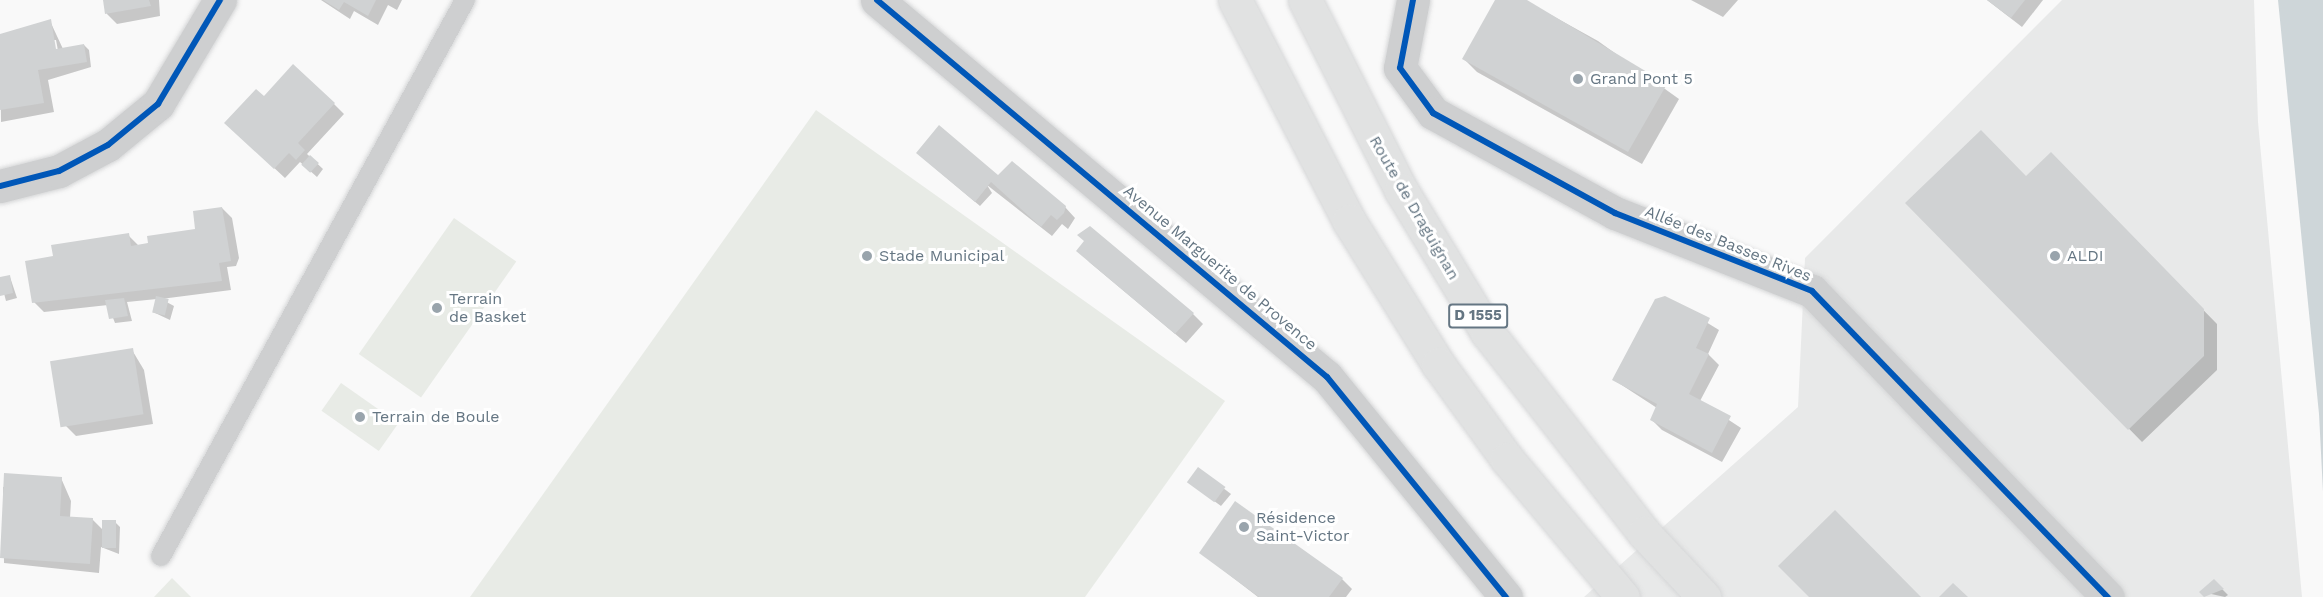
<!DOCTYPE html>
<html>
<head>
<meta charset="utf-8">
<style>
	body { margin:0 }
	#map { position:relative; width:2323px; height:597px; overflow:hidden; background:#f9f9f9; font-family:"Work Sans",sans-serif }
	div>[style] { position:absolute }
	.built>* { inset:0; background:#e8e9e9 }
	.green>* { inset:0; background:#e8ebe6; transform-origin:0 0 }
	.water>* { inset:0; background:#ced6d9 }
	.shadow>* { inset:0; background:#0003 }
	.building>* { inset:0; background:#d0d2d3; transform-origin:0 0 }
	.roads { filter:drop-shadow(0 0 2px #d5d6d7) drop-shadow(0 0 2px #d5d6d7) }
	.lane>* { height:20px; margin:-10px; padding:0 10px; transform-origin:10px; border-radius:10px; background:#cecfd0 }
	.street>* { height:33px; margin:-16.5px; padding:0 16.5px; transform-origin:16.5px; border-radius:16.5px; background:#cecfd0 }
	.primary>* { height:33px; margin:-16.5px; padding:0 16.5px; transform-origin:16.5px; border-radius:16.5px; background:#e1e2e2 }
	.cycleway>* { height:6px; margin:-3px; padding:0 3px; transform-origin:3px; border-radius:3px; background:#0057b8 }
	.dots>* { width:16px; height:16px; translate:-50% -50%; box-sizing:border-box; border:3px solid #fff; border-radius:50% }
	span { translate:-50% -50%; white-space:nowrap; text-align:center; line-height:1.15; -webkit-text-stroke:6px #fff; paint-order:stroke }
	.shield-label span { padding:2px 4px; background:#fff; border:2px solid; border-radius:4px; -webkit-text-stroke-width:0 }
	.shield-label { font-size:15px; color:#657683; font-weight:700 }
	.poi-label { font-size:16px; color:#657683 }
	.left { translate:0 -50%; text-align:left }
	.street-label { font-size:16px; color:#657683 }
</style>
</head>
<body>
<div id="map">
	<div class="built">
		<div style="clip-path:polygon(2062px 0,2254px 0,2258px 122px,2302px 597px,1584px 597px,1798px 407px,1805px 258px)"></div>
	</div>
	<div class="green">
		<div style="clip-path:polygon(816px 110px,1225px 401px,1085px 597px,470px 597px)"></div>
		<div style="left:454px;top:218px;width:76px;height:166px;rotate:35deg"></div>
		<div style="left:341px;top:383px;width:70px;height:34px;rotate:35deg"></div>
		<div style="clip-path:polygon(172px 578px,191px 597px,154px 597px)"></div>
	</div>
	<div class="water">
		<div style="clip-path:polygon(2278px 0,2323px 0,2323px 492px,2319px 414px)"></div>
	</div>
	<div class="shadow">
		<div style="clip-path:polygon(104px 0,159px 0,160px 16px,117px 24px,107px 14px)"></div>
		<div style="clip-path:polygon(321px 0,402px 0,397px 10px,388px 5px,378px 25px,354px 11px,350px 19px)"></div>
		<div style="clip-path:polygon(1497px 0,1524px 0,1598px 41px,1679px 99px,1642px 164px,1477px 72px,1464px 59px)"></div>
		<div style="clip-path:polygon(1691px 0,1738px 0,1723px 17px)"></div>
		<div style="clip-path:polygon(1987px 0,2043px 0,2022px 27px)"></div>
		<div style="clip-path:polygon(evenodd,50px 21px,63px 49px,84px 45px,89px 50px,91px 67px,48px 80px,54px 112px,1px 122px,0 36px,50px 21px,53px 40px,56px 40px,59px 56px,56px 56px,53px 40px)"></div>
		<div style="clip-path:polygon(264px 98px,334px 104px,344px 114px,307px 154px,323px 169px,317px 177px,300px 162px,285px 178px,244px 140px)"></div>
		<div style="clip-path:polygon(2051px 154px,2217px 324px,2217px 370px,2142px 442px,1908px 203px,2026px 178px)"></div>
		<div style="clip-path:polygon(923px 158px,998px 177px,1065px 207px,1075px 218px,1068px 229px,1062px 224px,1052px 236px,987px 185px,992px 193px,980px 206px)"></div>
		<div style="clip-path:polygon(222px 208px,232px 218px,239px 258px,236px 266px,227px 267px,231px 290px,161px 299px,174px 306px,170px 320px,153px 312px,157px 299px,127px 302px,132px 321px,115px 323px,108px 305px,44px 312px,34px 302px,56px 257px,128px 235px,139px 246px,197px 230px)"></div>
		<div style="clip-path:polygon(1088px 261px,1193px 314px,1203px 324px,1186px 343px)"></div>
		<div style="clip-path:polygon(10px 277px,17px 298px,6px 301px,0 278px)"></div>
		<div style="clip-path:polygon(1665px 297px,1719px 330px,1708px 354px,1719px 365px,1700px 401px,1741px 428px,1722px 462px,1662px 430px,1652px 420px,1657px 408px,1614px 380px)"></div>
		<div style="clip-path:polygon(132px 350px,144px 370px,153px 424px,76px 436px,66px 426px)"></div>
		<div style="clip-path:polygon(1198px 469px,1231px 494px,1221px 506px,1195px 487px)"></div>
		<div style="clip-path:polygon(61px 478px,71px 501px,70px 518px,92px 519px,103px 530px,115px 522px,120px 527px,119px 554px,101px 547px,99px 573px,4px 563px,3px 487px)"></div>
		<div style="clip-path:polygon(1201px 553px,1342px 579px,1352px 589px,1346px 597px,1258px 597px)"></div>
		<div style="clip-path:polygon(2214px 581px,2228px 595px,2225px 597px,2202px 592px)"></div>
	</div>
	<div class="building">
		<div style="clip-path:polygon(103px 0,149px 0,151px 6px,105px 14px)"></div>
		<div style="clip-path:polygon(323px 0,376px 0,368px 16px,344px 2px,339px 10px)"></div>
		<div style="clip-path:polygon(1495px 0,1527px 0,1667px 84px,1628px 152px,1462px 59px)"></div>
		<div style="clip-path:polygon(1987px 0,2025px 0,2011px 18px)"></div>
		<div style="clip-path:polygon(51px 19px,56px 49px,84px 44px,87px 62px,38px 70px,44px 103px,0 110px,0 34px)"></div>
		<div style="clip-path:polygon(293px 64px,335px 103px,298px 143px,305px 150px,296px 160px,289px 153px,274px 169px,224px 123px,256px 89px,264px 96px)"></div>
		<div style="clip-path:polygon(939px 125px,998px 175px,1012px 161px,1066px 206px,1064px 213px,1057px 220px,1051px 215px,1041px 227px,991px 182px,975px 202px,916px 153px)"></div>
		<div style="clip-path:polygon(1981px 130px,2026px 176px,2051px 152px,2204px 309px,2204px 356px,2128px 430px,1905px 203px)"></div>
		<div style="left:310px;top:155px;width:12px;height:13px;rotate:42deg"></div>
		<div style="clip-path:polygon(222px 207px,231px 261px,219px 263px,222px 281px,32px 303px,25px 261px,53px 256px,51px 245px,129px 233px,131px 246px,148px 243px,147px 236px,195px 229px,193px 211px)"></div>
		<div style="clip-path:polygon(1090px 226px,1194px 313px,1175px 334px,1076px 251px,1084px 241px,1077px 235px)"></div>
		<div style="clip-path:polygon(10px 275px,13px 293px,0 296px,0 277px)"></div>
		<div style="left:156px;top:296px;width:13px;height:17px;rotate:13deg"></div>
		<div style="clip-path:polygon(1665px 296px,1710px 318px,1696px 348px,1709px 354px,1689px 394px,1731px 416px,1712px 453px,1650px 420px,1657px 404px,1612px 380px,1655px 299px)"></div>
		<div style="clip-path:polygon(124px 298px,128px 316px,109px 319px,105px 300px)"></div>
		<div style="left:133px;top:348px;width:67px;height:84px;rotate:81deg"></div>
		<div style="left:1198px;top:467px;width:34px;height:19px;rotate:36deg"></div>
		<div style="clip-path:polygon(4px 473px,62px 477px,60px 516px,93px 518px,90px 564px,0 558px)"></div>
		<div style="clip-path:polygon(1235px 501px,1343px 578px,1329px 597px,1259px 597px,1199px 553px)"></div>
		<div style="clip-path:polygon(1835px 510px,1921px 597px,1809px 597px,1778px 566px)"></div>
		<div style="left:102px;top:520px;width:14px;height:28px"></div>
		<div style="clip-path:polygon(2214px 579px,2224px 589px,2204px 597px,2199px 592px)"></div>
		<div style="clip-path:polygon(1953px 583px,1968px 597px,1939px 597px)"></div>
	</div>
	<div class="roads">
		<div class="lane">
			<div style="left:161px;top:556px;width:634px;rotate:-61.33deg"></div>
		</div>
		<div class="street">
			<div style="left:877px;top:0;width:587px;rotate:39.96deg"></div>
			<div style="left:1327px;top:377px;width:284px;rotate:50.9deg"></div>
			<div style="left:1413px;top:0;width:69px;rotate:100.8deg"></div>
			<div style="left:1400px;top:68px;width:56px;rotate:53.7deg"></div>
			<div style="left:1433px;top:113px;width:208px;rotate:28.8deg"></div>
			<div style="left:1615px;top:213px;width:212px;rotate:21.6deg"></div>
			<div style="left:1812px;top:291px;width:426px;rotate:46deg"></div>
			<div style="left:0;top:186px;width:61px;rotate:-14.3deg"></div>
			<div style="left:59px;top:171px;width:55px;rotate:-28deg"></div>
			<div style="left:108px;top:145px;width:65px;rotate:-39.4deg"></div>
			<div style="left:158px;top:104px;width:121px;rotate:-59.2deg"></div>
		</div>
		<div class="primary">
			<div style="left:1235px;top:0;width:249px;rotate:62.7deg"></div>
			<div style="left:1349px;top:221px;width:168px;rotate:58.1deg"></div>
			<div style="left:1438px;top:364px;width:117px;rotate:54deg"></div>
			<div style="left:1507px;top:459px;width:180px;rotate:50deg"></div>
			<div style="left:1305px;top:0;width:213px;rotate:63.2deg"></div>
			<div style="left:1401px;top:190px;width:166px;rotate:58.8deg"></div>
			<div style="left:1487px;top:332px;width:255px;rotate:52deg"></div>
			<div style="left:1644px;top:533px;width:88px;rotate:46.8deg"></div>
		</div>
	</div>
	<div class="cycleway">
		<div style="left:877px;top:0;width:587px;rotate:39.96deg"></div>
		<div style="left:1327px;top:377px;width:284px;rotate:50.9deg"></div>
		<div style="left:1413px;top:0;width:69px;rotate:100.8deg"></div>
		<div style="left:1400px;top:68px;width:56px;rotate:53.7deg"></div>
		<div style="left:1433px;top:113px;width:208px;rotate:28.8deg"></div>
		<div style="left:1615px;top:213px;width:212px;rotate:21.6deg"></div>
		<div style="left:1812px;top:291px;width:426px;rotate:46deg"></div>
		<div style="left:0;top:186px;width:61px;rotate:-14.3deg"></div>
		<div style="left:59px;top:171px;width:55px;rotate:-28deg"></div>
		<div style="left:108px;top:145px;width:65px;rotate:-39.4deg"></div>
		<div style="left:158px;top:104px;width:121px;rotate:-59.2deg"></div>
	</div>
	<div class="dots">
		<div style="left:1578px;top:79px;background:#99a4ac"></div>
		<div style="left:867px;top:256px;background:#99a4ac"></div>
		<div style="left:2055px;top:256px;background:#99a4ac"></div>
		<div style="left:437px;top:308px;background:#99a4ac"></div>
		<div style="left:360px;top:417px;background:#99a4ac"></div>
		<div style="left:1244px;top:527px;background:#99a4ac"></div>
	</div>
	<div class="shield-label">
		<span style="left:1478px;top:316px">D 1555</span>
	</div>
	<div class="poi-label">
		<span class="left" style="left:1590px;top:79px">Grand Pont 5</span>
		<span class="left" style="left:879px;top:256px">Stade Municipal</span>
		<span class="left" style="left:2067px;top:256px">ALDI</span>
		<span class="left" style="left:449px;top:308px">Terrain<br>de Basket</span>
		<span class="left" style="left:372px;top:417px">Terrain de Boule</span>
		<span class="left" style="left:1256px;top:527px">Résidence<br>Saint-Victor</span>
	</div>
	<div class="street-label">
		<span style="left:1414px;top:208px;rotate:60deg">Route de Draguignan</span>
		<span style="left:1728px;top:244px;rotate:22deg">Allée des Basses Rives</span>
		<span style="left:1220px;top:268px;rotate:40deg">Avenue Marguerite de Provence</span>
	</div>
</div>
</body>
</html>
